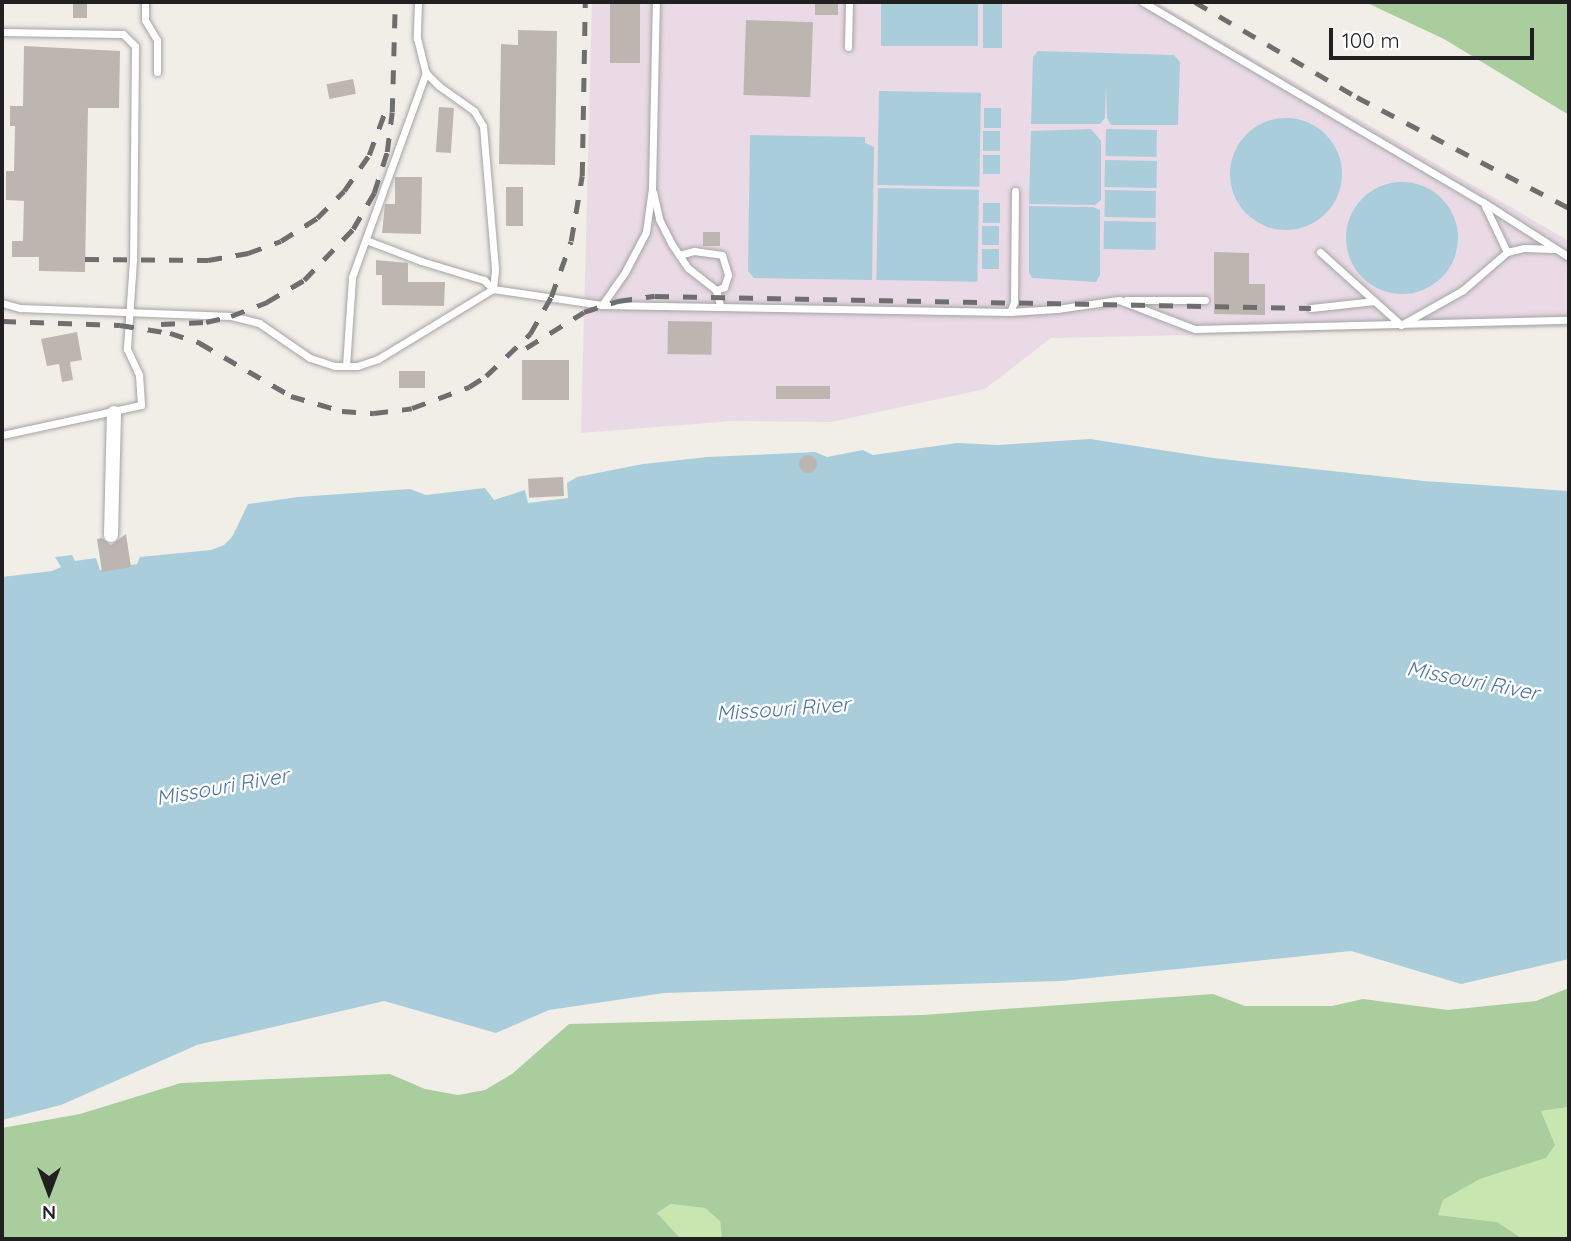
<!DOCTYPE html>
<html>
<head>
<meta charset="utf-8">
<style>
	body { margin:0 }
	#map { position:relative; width:1571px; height:1241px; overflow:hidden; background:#f0eee7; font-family:Quicksand,sans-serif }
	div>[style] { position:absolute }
	.industrial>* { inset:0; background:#e9dae5 }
	.grass>* { inset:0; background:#c8e7b0 }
	.forest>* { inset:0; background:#aacd9e }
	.water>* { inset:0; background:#aacddb; transform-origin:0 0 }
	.round { border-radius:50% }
	.building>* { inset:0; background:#bdb6b0; transform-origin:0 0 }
	.roads { filter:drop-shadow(0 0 2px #a4a4a4) drop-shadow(0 0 2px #a4a4a4) }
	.service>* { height:7px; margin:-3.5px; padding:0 3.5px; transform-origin:3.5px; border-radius:3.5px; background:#fff }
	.minor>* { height:14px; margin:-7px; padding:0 7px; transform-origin:7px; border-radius:7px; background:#fff }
	.rail>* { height:4.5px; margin-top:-2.25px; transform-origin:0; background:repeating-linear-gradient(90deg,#6e6e6e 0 14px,transparent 0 28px) }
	span { translate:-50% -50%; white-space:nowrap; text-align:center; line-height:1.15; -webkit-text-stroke:5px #fff; paint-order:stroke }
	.water-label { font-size:21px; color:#4e75a3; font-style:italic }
	.frame { position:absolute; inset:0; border:4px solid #202020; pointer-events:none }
	.north { position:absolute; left:14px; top:1157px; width:70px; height:70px; -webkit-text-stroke:5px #fff; paint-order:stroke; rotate:180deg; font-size:19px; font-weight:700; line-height:28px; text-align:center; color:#202020 }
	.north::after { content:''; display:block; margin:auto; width:24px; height:32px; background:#202020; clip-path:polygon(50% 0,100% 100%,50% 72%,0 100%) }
	.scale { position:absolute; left:1329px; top:28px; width:205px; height:32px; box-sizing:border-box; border:4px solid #202020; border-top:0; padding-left:9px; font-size:21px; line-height:24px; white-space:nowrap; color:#202020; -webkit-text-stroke:5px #fff; paint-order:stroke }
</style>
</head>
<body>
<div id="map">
	<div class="industrial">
		<div style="clip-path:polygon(592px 2px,1156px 2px,1569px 241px,1569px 327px,1051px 338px,985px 389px,831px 422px,733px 421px,581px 433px)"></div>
	</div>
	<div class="grass">
		<div style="clip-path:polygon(1569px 1107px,1569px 1239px,1523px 1239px,1497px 1222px,1438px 1215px,1443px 1200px,1480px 1179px,1546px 1158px,1554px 1145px,1541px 1111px)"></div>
		<div style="clip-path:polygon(671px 1204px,705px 1208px,720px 1221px,722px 1239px,681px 1239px,657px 1213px)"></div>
	</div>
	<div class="forest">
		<div style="clip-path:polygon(1365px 2px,1569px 2px,1569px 115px,1444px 39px)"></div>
		<div style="clip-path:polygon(1569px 988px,1569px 1107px,1541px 1111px,1555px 1145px,1546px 1158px,1480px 1179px,1443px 1200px,1438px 1215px,1497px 1222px,1523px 1239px,722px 1239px,720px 1221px,705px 1208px,671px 1204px,657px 1213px,681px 1239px,2px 1239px,2px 1128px,80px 1114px,181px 1083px,390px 1074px,425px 1089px,458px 1095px,485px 1090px,512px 1074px,569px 1024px,923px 1015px,1213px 994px,1245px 1006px,1332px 1006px,1363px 999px,1448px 1010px,1536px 1001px)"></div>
	</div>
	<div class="water">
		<div style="left:881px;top:2px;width:97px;height:44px"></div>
		<div style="left:983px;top:2px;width:19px;height:46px"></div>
		<div style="clip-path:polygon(1038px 51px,1174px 55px,1180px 62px,1178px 125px,1111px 125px,1107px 118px,1106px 84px,1105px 118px,1100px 124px,1031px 124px,1033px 57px)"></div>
		<div style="left:879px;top:91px;width:102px;height:94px;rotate:1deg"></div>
		<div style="left:984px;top:108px;width:17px;height:20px"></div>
		<div class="round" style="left:1230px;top:118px;width:112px;height:112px"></div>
		<div style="clip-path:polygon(1091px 129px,1101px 141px,1101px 200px,1095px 205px,1029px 204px,1031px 131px)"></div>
		<div style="left:1106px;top:129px;width:51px;height:27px;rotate:1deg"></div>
		<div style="left:983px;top:131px;width:17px;height:20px"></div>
		<div style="clip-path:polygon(750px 135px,865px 137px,865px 143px,874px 147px,872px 280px,754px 278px,748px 271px)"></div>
		<div style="left:983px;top:155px;width:17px;height:19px"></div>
		<div style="left:1105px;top:160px;width:52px;height:27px;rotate:1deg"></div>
		<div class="round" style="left:1346px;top:182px;width:112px;height:112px"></div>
		<div style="left:878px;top:188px;width:101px;height:92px;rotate:1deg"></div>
		<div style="left:1105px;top:190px;width:51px;height:27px;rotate:1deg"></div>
		<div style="left:983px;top:203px;width:17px;height:20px"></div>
		<div style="clip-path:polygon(1029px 206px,1093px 207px,1100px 210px,1100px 275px,1096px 282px,1032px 278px,1029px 272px)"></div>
		<div style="left:1104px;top:221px;width:52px;height:28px;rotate:1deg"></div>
		<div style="left:982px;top:226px;width:17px;height:19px"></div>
		<div style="left:982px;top:249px;width:17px;height:20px"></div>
		<div style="clip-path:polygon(1090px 439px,1213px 458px,1424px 481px,1569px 491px,1569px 959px,1461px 984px,1351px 951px,1061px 981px,664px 993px,549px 1010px,496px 1033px,384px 1001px,197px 1045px,61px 1105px,2px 1120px,2px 577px,52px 571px,61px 567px,55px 557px,72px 555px,75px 561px,96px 558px,100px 570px,137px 564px,140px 557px,211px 550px,224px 545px,232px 537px,248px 504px,298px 497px,410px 489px,426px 495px,485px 488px,494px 500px,525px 490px,528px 503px,568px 498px,567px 483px,577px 477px,643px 464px,708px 457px,815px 452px,827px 457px,863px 450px,873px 455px,957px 443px,998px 445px)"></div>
	</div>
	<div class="building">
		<div style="left:73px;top:2px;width:14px;height:16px"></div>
		<div style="left:610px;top:2px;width:30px;height:61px"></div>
		<div style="left:815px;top:2px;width:23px;height:13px"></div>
		<div style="left:746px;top:20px;width:67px;height:75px;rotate:2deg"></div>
		<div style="clip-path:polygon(518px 30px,557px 31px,555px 165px,499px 164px,501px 44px,518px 45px)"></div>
		<div style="clip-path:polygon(24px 46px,120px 51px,119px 108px,88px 108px,85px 272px,39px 271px,39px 257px,12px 257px,12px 241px,23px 241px,24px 201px,6px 200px,6px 171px,14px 171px,15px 126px,10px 126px,10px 106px,23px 106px)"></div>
		<div style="left:353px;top:79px;width:15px;height:27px;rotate:79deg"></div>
		<div style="left:439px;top:107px;width:15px;height:45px;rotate:4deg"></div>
		<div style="clip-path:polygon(395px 177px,422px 177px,421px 234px,382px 233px,385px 204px,395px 204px)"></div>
		<div style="left:506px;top:187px;width:17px;height:39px"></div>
		<div style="left:703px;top:232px;width:17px;height:14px"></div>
		<div style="clip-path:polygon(1214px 252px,1249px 253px,1249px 284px,1265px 284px,1265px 315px,1214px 314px)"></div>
		<div style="clip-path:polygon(376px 260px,408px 263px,408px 282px,445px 282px,444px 306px,382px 305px,382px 275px,376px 275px)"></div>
		<div style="left:668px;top:321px;width:44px;height:33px;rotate:1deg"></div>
		<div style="clip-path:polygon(77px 332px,82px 360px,70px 362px,73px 380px,62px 382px,59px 364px,47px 366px,41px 339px)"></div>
		<div style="left:522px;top:360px;width:47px;height:40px"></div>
		<div style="left:399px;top:371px;width:26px;height:17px"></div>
		<div style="left:776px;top:386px;width:54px;height:13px"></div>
		<div class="round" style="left:799px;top:455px;width:18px;height:18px"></div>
		<div style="left:563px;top:477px;width:19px;height:35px;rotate:87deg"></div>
		<div style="clip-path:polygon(126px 534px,131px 567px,102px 572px,97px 539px,102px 538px,111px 545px)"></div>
	</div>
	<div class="roads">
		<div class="service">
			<div style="left:145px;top:2px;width:18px;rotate:90deg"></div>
			<div style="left:145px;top:20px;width:23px;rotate:59deg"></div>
			<div style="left:157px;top:40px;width:32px;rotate:90deg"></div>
			<div style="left:418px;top:2px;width:36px;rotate:92deg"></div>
			<div style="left:417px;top:38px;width:36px;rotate:76deg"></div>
			<div style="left:426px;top:73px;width:18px;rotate:45deg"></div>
			<div style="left:439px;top:86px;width:43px;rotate:35.5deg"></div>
			<div style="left:474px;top:111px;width:17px;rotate:59deg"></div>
			<div style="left:483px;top:126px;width:144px;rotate:85.2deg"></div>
			<div style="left:495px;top:270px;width:19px;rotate:96deg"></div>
			<div style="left:1143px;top:2px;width:394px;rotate:30.5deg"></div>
			<div style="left:1483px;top:202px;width:102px;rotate:32.6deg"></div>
			<div style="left:2px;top:32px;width:121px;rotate:0.9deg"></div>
			<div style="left:123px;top:34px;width:17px;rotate:45deg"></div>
			<div style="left:135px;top:46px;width:214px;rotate:90.5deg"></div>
			<div style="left:133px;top:260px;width:89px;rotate:93.9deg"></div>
			<div style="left:127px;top:349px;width:29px;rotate:65deg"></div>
			<div style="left:139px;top:375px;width:30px;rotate:86deg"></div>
			<div style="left:141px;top:405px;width:142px;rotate:167.8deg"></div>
			<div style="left:848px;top:47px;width:45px;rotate:-88.7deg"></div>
			<div style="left:653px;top:192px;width:28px;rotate:77deg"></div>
			<div style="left:659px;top:219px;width:27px;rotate:63deg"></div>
			<div style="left:671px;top:243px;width:30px;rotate:56deg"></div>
			<div style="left:688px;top:268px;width:36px;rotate:38deg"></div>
			<div style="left:716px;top:290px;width:16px;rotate:75deg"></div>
			<div style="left:1485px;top:206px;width:51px;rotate:64.4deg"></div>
			<div style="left:366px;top:240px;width:59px;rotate:20.9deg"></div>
			<div style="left:421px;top:261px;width:66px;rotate:16.8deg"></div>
			<div style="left:484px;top:280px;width:13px;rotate:45deg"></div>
			<div style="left:1320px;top:252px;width:109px;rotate:42deg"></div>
			<div style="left:1401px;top:325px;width:71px;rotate:-29.4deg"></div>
			<div style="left:1463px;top:290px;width:58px;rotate:-40.8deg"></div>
			<div style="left:1507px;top:252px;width:18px;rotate:-13deg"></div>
			<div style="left:1525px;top:248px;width:28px;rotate:2deg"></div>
			<div style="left:679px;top:255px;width:16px;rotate:-15deg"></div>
			<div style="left:694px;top:251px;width:28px;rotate:8deg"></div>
			<div style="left:722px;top:255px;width:21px;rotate:73deg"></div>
			<div style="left:728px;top:275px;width:13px;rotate:108deg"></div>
			<div style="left:724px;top:287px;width:9px;rotate:159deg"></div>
			<div style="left:1126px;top:300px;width:79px"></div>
			<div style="left:2px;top:303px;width:19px;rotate:16deg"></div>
			<div style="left:20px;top:308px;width:211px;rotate:2.2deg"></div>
			<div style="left:231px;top:316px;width:29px;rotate:14deg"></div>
			<div style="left:259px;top:323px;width:62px;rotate:34.5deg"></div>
			<div style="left:310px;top:358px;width:26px;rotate:18deg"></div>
			<div style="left:335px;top:366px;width:22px"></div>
			<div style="left:357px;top:366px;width:22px;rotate:-18deg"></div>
			<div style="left:378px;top:359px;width:135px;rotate:-31.3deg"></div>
			<div style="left:493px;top:289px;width:110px;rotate:8.4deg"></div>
			<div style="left:602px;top:305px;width:408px;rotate:1deg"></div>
			<div style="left:1010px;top:312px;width:47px;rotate:-3.7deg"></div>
			<div style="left:1057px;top:309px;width:63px;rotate:-8.3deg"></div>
			<div style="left:1119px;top:300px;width:81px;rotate:20.9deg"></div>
			<div style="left:1195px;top:329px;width:374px;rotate:-1.4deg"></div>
			<div style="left:602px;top:305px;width:40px;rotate:-55.1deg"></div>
			<div style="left:625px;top:272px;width:45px;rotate:-62.3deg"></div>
			<div style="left:646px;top:232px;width:44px;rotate:-82.2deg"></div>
			<div style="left:652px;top:188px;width:186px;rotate:-88.8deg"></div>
			<div style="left:1311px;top:308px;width:64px;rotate:-6.2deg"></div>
			<div style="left:1010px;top:312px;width:11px;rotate:-68deg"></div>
			<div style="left:1014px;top:302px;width:111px;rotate:-89.5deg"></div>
			<div style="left:346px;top:366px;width:89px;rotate:-86.1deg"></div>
			<div style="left:352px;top:277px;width:217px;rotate:-70.1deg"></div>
		</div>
		<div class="minor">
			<div style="left:111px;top:535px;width:122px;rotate:-88.6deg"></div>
		</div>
	</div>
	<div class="rail">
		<div style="left:1195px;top:2px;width:188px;rotate:30.4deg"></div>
		<div style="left:1357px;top:97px;width:239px;rotate:27.6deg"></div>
		<div style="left:85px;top:259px;width:123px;rotate:0.5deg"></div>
		<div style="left:208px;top:260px;width:41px;rotate:-9.9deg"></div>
		<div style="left:248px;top:253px;width:35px;rotate:-20deg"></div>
		<div style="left:281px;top:241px;width:43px;rotate:-32.6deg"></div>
		<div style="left:317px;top:218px;width:38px;rotate:-45deg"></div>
		<div style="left:344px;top:191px;width:44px;rotate:-55.2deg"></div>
		<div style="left:369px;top:155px;width:49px;rotate:-69.7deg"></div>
		<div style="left:2px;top:321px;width:118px;rotate:1.9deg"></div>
		<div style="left:120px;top:325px;width:51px;rotate:9.1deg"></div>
		<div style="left:170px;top:333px;width:32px;rotate:18deg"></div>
		<div style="left:200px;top:343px;width:105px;rotate:30.2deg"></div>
		<div style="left:291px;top:396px;width:53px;rotate:16.4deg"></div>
		<div style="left:342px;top:411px;width:32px;rotate:4deg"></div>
		<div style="left:374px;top:413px;width:38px;rotate:-7deg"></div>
		<div style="left:412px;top:408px;width:61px;rotate:-20.2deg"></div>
		<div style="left:469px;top:387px;width:20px;rotate:-33deg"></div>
		<div style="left:486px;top:376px;width:61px;rotate:-43.7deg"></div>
		<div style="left:530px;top:334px;width:43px;rotate:-60.4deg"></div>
		<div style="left:551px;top:297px;width:59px;rotate:-70.3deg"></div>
		<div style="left:571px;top:241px;width:66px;rotate:-80.4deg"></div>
		<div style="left:582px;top:176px;width:174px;rotate:-89deg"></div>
		<div style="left:161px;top:324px;width:45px;rotate:-2.5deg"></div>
		<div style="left:206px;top:322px;width:26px;rotate:-13deg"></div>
		<div style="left:231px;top:316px;width:39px;rotate:-21deg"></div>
		<div style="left:267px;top:302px;width:43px;rotate:-30.7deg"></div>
		<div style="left:304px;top:280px;width:71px;rotate:-46.1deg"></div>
		<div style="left:353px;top:229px;width:42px;rotate:-59.7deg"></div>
		<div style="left:374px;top:193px;width:43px;rotate:-72.4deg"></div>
		<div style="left:387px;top:152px;width:40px;rotate:-82.9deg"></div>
		<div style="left:392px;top:112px;width:110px;rotate:-88.4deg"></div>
		<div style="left:526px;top:348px;width:68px;rotate:-31.8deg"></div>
		<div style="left:584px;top:312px;width:36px;rotate:-18deg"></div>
		<div style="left:618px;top:301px;width:37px;rotate:-8deg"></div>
		<div style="left:655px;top:296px;width:656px;rotate:1.05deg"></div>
	</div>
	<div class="water-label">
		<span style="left:1473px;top:680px;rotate:11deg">Missouri River</span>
		<span style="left:783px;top:708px;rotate:-4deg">Missouri River</span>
		<span style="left:222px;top:786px;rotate:-10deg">Missouri River</span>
	</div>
	<div class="frame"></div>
	<div class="north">N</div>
	<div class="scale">100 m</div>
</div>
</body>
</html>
